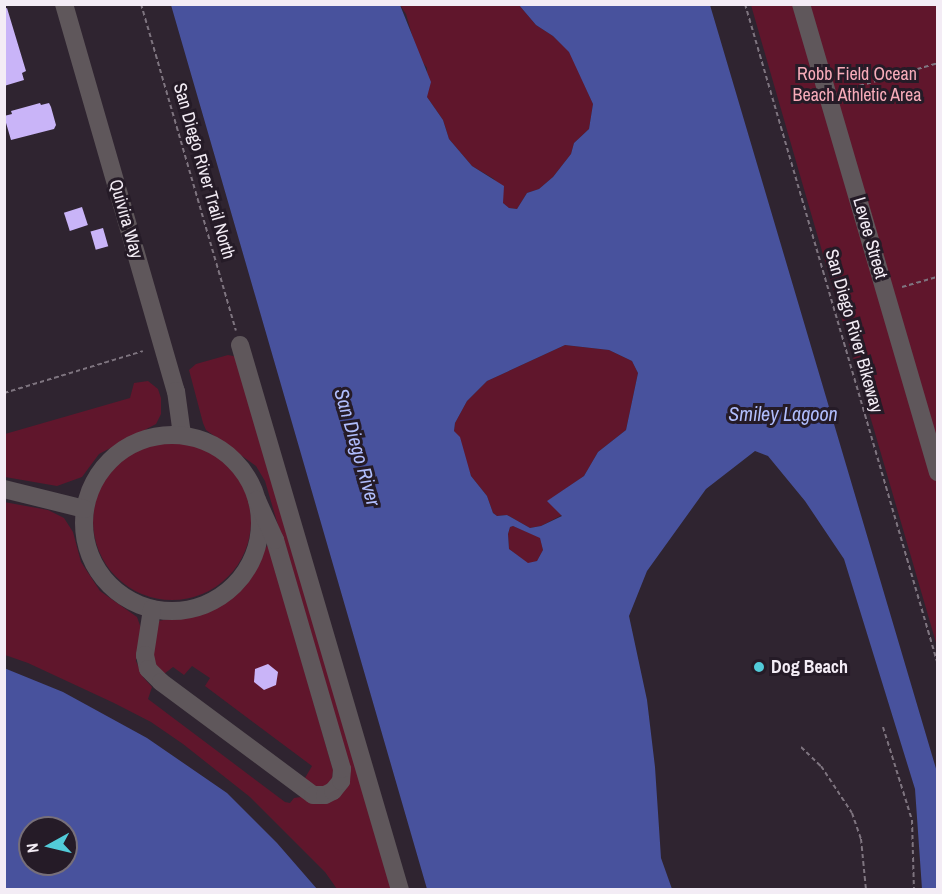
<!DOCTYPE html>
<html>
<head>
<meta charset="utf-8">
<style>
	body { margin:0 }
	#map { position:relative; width:942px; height:894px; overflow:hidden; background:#2f2430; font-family:"Archivo Narrow",sans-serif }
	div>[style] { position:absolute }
	.green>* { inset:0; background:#60162c }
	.round { border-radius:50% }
	.water>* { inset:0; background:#48529d }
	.building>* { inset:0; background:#c9b4f8; transform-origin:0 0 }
	.path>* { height:2px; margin-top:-1px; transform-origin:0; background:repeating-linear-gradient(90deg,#7e747f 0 4.5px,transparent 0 7.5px) }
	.minor>* { height:18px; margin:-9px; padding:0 9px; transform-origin:9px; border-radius:9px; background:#5f575b }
	.minor>.ring { margin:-9px; padding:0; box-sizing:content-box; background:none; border:18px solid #5f575b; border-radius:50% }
	.dots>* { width:16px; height:16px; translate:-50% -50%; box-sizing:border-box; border:3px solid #251b27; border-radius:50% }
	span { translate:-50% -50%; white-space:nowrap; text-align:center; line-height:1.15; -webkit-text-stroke:6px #251b27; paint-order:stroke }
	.park-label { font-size:18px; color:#f8acba }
	.street-label { font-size:18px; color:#f3ecf5 }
	.poi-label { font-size:18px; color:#f3ecf5; font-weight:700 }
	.left { translate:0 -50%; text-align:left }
	.water-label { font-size:20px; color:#b0bdfc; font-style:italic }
	.frame { position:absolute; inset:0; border:6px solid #f3ecf5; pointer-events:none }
	.north { position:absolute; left:18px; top:816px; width:60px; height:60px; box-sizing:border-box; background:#251b27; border:2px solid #776f79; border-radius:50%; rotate:262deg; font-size:16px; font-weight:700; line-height:24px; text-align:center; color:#f3ecf5 }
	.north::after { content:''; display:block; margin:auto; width:21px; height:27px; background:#52cbd9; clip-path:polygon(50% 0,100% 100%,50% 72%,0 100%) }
</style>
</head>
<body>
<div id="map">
	<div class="green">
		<div style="clip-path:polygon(400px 5px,519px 5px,536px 25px,553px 36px,570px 52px,593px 104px,589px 129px,574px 143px,571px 154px,553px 177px,539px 189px,527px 193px,517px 209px,509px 208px,503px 203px,494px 179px,472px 166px,449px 139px,443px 120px,427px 97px,427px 68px,418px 56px,406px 14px)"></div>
		<div style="clip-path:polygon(751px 5px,937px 5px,937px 646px,808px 203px)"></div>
		<div style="clip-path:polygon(565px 345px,609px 350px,632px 361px,638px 373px,626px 430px,598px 452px,584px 476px,548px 501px,562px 515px,541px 526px,530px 528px,507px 515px,497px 516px,493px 513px,487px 496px,471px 476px,454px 431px,455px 423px,467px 401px,487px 381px)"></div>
		<div style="clip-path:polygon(228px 355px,238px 357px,395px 889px,337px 889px,325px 872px,250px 797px,183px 744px,151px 722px,114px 703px,28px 663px,5px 655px,4px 502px,48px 510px,64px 518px,73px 532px,81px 562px,100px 591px,137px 617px,141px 628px,136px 661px,143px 677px,152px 687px,148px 699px,285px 802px,290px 803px,294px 798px,301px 797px,311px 802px,348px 764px,265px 481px,256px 466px,206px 430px,203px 423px,189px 370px,196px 364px)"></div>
		<div style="clip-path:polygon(148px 381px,158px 389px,161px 398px,161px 414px,156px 424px,99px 454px,82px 477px,57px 486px,5px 477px,5px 434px,130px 398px,134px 383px)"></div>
		<div class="round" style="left:93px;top:442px;width:158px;height:158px"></div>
		<div style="clip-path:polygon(513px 526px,540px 537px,543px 550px,537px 561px,528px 564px,509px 549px,508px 534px,510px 527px)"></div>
		<div style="clip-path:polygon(268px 544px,333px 770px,332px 780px,328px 785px,318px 788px,306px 783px,305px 778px,312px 766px,205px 686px,210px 678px,192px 666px,184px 675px,173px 667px,164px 674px,152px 664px,158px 621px,201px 613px,220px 604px,245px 584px)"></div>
	</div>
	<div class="water">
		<div style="clip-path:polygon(evenodd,171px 5px,400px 5px,431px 82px,427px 97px,443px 120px,449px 139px,472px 166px,504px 186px,503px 203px,509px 208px,517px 209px,527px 193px,539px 189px,553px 177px,571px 154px,574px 143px,589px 129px,593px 104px,569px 52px,553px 36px,536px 25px,519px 5px,710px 5px,937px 772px,937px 889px,922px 889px,915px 789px,844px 559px,805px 501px,768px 456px,755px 451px,706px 489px,647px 571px,629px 616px,647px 700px,655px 767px,661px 858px,672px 889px,427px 889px,171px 5px,565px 345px,609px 350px,632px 361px,638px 373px,626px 430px,598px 452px,584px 476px,547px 501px,562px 516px,541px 526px,530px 528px,507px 515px,497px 516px,493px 513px,487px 496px,471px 476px,460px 437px,454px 431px,455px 423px,467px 401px,487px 381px,565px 345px,171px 5px,513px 526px,540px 538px,543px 550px,537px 561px,528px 563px,509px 549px,508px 534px,510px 527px,513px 526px)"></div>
		<div style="clip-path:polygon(evenodd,4px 668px,63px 692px,147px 738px,227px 793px,277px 843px,317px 889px,5px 889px,4px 668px,30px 828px,66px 828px,66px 864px,30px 864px,30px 828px)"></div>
	</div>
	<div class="building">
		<div style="clip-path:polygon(7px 8px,26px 71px,22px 73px,24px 80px,4px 86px,4px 9px)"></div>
		<div style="clip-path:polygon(40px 103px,41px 105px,49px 103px,51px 107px,56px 125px,54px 129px,11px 140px,4px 116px,12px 114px,11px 111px)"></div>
		<div style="left:82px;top:207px;width:19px;height:19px;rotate:72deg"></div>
		<div style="left:103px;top:228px;width:19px;height:13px;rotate:74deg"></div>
		<div style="clip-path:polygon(268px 664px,278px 672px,276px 685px,264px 690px,254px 682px,255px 669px)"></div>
	</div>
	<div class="path">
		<div style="left:141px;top:4px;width:340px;rotate:73.8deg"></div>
		<div style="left:745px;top:4px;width:689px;rotate:73.72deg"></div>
		<div style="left:845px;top:90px;width:97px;rotate:-16.2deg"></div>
		<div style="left:902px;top:287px;width:37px;rotate:-16deg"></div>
		<div style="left:4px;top:393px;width:145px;rotate:-16.8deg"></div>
		<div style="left:883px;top:727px;width:97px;rotate:72.7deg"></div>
		<div style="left:912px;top:820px;width:70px;rotate:88.4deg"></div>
		<div style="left:801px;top:747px;width:28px;rotate:44deg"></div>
		<div style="left:821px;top:766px;width:56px;rotate:56.6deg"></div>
		<div style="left:852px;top:813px;width:28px;rotate:71deg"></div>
		<div style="left:861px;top:839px;width:51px;rotate:84.4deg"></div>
	</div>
	<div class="minor">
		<div style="left:64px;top:4px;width:403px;rotate:73.9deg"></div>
		<div style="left:176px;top:391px;width:44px;rotate:82.2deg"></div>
		<div style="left:801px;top:4px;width:488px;rotate:73.7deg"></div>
		<div style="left:240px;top:345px;width:568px;rotate:73.64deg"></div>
		<div class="ring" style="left:84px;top:435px;width:158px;height:158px"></div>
		<div style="left:4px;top:489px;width:83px;rotate:13.9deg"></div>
		<div style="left:152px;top:609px;width:47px;rotate:98.7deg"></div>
		<div style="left:145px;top:655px;width:14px;rotate:78deg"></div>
		<div style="left:148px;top:669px;width:18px;rotate:45deg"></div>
		<div style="left:161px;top:682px;width:189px;rotate:36.6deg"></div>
		<div style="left:313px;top:795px;width:12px"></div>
		<div style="left:325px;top:795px;width:9px;rotate:-27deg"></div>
		<div style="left:333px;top:791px;width:13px;rotate:-51deg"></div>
		<div style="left:341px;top:781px;width:12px;rotate:-85deg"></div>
		<div style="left:342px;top:769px;width:239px;rotate:-106.3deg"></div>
		<div style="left:275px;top:540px;width:44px;rotate:-114.2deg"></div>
	</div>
	<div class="dots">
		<div style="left:759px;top:667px;background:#52cbd9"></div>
	</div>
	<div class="park-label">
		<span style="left:857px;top:85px">Robb Field Ocean<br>Beach Athletic Area</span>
	</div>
	<div class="street-label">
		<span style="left:204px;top:171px;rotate:74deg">San Diego River Trail North</span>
		<span style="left:126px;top:219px;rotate:74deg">Quivira Way</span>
		<span style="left:870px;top:238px;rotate:74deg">Levee Street</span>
		<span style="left:854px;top:331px;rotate:74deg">San Diego River Bikeway</span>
	</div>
	<div class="poi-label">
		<span class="left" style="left:771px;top:667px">Dog Beach</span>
	</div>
	<div class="water-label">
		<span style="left:783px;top:413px">Smiley Lagoon</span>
		<span style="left:358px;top:447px;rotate:74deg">San Diego River</span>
	</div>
	<div class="frame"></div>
	<div class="north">N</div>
</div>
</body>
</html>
